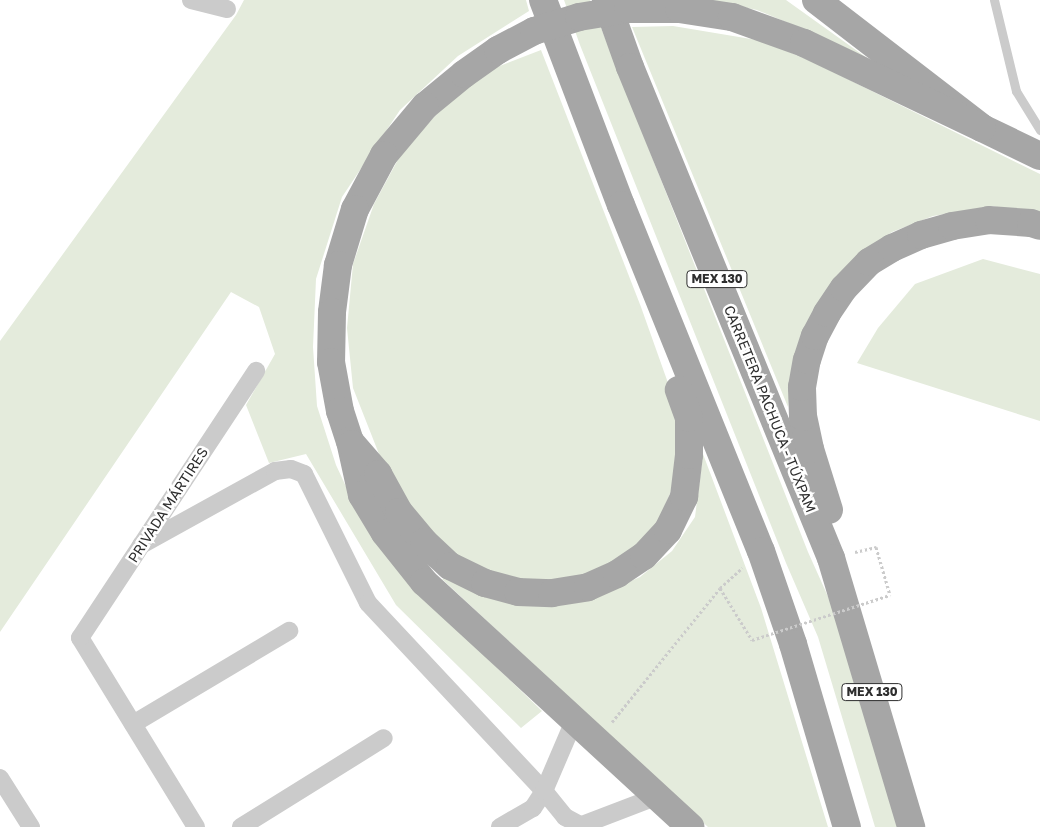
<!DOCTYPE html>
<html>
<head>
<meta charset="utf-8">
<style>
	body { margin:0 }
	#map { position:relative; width:1040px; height:827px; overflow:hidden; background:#fff; font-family:"Golos Text",sans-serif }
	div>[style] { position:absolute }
	.green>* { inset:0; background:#e4ebdc }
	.path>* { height:3px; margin-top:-1.5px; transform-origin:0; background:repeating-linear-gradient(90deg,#cbcbcb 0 2.5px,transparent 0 5px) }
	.lane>* { height:9px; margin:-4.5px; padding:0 4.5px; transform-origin:4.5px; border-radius:4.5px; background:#cbcbcb }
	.street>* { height:18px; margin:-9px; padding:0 9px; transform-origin:9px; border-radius:9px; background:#cbcbcb }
	.primary>* { height:28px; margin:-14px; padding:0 14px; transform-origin:14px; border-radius:14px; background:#a6a6a6 }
	.path-bridge>* { height:3px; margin-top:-1.5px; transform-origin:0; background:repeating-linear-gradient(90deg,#cbcbcb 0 2.5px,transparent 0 5px) }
	.primary-bridge>* { height:28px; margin:-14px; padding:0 14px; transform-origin:14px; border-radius:14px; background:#a6a6a6 }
	span { translate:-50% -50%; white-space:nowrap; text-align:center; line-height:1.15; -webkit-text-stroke:5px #fff; paint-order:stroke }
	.shield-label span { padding:1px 4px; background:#fff; border:1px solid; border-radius:4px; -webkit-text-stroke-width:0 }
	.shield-label { font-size:12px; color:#2e2e2e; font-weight:700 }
	.street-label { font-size:14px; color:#2e2e2e }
</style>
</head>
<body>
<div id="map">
	<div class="green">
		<div style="clip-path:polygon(244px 0,526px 0,529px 11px,458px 56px,400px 110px,342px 197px,316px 279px,313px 347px,317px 406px,336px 465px,363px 523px,414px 588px,542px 711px,521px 728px,396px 605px,306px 454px,269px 463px,246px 405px,275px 354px,259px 307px,231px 292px,0 632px,0 341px,236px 15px)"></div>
		<div style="clip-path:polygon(564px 0,590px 0,808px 552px,843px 630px,902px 827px,875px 827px,818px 637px,786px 563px,580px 45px)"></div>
		<div style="clip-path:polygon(709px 0,786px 0,881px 68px,822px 37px,757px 10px)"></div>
		<div style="clip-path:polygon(673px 26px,763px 41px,813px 62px,1040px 174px,1040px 215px,992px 206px,933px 216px,892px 232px,857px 256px,793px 364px,788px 407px,632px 27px)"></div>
		<div style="clip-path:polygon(541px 50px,641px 307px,673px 397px,677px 438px,674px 484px,656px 527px,620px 560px,583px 577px,540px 583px,467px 566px,435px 540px,406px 504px,379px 454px,353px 388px,347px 328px,353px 264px,374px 204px,401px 154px,442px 108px,492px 69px)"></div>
		<div style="clip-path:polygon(983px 259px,1040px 274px,1040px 421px,857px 363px,878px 328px,915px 284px)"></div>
		<div style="clip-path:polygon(703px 454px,761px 608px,828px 827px,708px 827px,442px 579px,447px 576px,611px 590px,640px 577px,672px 551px,695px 517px)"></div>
	</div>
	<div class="path">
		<div style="left:855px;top:552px;width:22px;rotate:-13deg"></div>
		<div style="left:876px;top:547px;width:50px;rotate:73.7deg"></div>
		<div style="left:720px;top:588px;width:61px;rotate:58.4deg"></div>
		<div style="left:612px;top:722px;width:172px;rotate:-51.1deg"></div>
		<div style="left:720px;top:588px;width:30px;rotate:-42deg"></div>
	</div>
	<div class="lane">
		<div style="left:994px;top:0;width:94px;rotate:76.4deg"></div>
		<div style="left:1016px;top:91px;width:46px;rotate:58.4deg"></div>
	</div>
	<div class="street">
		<div style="left:191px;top:0;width:37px;rotate:14deg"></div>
		<div style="left:141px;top:545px;width:153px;rotate:-28.9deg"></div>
		<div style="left:275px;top:471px;width:16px;rotate:-7deg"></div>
		<div style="left:291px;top:469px;width:14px;rotate:21deg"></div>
		<div style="left:304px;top:474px;width:144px;rotate:63.6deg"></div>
		<div style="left:368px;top:603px;width:258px;rotate:46.9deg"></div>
		<div style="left:544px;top:791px;width:33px;rotate:51deg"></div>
		<div style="left:565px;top:817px;width:21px;rotate:28deg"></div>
		<div style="left:133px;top:724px;width:182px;rotate:-30.8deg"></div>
		<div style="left:0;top:778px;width:58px;rotate:57.7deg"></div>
		<div style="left:196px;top:827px;width:222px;rotate:-121.5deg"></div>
		<div style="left:80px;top:638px;width:320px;rotate:-56.6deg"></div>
		<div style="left:241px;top:827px;width:168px;rotate:-31.9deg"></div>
		<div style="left:500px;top:827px;width:38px;rotate:-30deg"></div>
		<div style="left:533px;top:808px;width:20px;rotate:-57deg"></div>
		<div style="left:544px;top:791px;width:76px;rotate:-66.8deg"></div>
		<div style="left:577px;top:827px;width:87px;rotate:-20.9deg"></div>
	</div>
	<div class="primary">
		<div style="left:543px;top:0;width:219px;rotate:69.2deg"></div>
		<div style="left:621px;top:205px;width:373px;rotate:68deg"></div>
		<div style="left:761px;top:551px;width:98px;rotate:71deg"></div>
		<div style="left:793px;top:644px;width:191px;rotate:73.6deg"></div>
		<div style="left:606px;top:0;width:71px;rotate:70.3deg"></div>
		<div style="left:630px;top:67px;width:531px;rotate:67.74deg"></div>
		<div style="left:831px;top:558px;width:281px;rotate:73.4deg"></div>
		<div style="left:816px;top:0;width:210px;rotate:37.6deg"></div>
		<div style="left:982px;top:128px;width:64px;rotate:25.8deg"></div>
		<div style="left:464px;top:74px;width:50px;rotate:140.6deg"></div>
		<div style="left:425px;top:106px;width:64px;rotate:129.9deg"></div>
		<div style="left:384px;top:155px;width:61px;rotate:118.2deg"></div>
		<div style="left:355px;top:209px;width:59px;rotate:106.9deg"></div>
		<div style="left:338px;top:265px;width:47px;rotate:97.3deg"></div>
		<div style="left:332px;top:312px;width:50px;rotate:91.1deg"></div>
		<div style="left:331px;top:362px;width:50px;rotate:79.6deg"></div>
		<div style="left:340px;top:411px;width:32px;rotate:72deg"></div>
		<div style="left:350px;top:441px;width:55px;rotate:77.5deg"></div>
		<div style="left:362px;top:495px;width:44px;rotate:58.8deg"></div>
		<div style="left:385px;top:533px;width:63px;rotate:51.5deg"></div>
		<div style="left:424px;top:582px;width:362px;rotate:42.6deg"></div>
		<div style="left:352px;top:444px;width:40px;rotate:49deg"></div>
		<div style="left:378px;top:474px;width:43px;rotate:61.1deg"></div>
		<div style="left:399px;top:512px;width:39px;rotate:50deg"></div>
		<div style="left:424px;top:542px;width:35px;rotate:43deg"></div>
		<div style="left:450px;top:566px;width:39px;rotate:26deg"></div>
		<div style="left:485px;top:583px;width:34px;rotate:15deg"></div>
		<div style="left:518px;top:592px;width:34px;rotate:2deg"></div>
		<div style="left:552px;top:593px;width:36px;rotate:-9deg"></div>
		<div style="left:588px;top:587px;width:32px;rotate:-24deg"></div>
		<div style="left:617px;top:574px;width:32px;rotate:-34deg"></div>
		<div style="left:644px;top:556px;width:35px;rotate:-47deg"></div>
		<div style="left:668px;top:530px;width:37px;rotate:-64deg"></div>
		<div style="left:684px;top:497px;width:42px;rotate:-83.2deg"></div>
		<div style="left:689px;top:455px;width:37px;rotate:-90deg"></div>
		<div style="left:689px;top:418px;width:30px;rotate:-110deg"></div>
		<div style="left:829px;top:510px;width:64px;rotate:-107.3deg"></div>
		<div style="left:810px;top:449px;width:33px;rotate:-102deg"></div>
		<div style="left:803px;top:417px;width:30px;rotate:-92deg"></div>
		<div style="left:802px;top:387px;width:27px;rotate:-80deg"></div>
		<div style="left:807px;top:360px;width:25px;rotate:-72deg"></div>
		<div style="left:815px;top:336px;width:26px;rotate:-62deg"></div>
		<div style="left:827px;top:313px;width:30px;rotate:-56deg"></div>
		<div style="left:844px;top:288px;width:36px;rotate:-46deg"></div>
		<div style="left:869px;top:262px;width:27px;rotate:-31deg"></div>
		<div style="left:892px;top:248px;width:32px;rotate:-24deg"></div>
		<div style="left:921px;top:235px;width:32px;rotate:-16deg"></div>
		<div style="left:952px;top:226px;width:37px;rotate:-9deg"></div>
		<div style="left:989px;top:220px;width:42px;rotate:4.1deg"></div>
		<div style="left:1031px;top:223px;width:9px;rotate:18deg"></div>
	</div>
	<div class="path-bridge">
		<div style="left:752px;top:640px;width:145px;rotate:-18.1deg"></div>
	</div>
	<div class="primary-bridge">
		<div style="left:464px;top:74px;width:42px;rotate:-35.2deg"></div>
		<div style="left:498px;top:50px;width:41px;rotate:-27.8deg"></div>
		<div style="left:534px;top:31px;width:47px;rotate:-17.3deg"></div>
		<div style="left:579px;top:17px;width:50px;rotate:-9.3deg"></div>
		<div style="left:628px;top:9px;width:51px"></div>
		<div style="left:679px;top:9px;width:54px;rotate:8.6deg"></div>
		<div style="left:732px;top:17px;width:77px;rotate:19.9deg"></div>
		<div style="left:804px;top:43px;width:197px;rotate:25.5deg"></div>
	</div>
	<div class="shield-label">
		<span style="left:717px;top:279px">MEX 130</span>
		<span style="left:872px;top:692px">MEX 130</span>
	</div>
	<div class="street-label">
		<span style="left:770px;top:409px;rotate:68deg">CARRETERA PACHUCA - TÚXPAM</span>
		<span style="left:168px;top:505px;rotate:-57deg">PRIVADA MÁRTIRES</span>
	</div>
</div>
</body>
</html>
